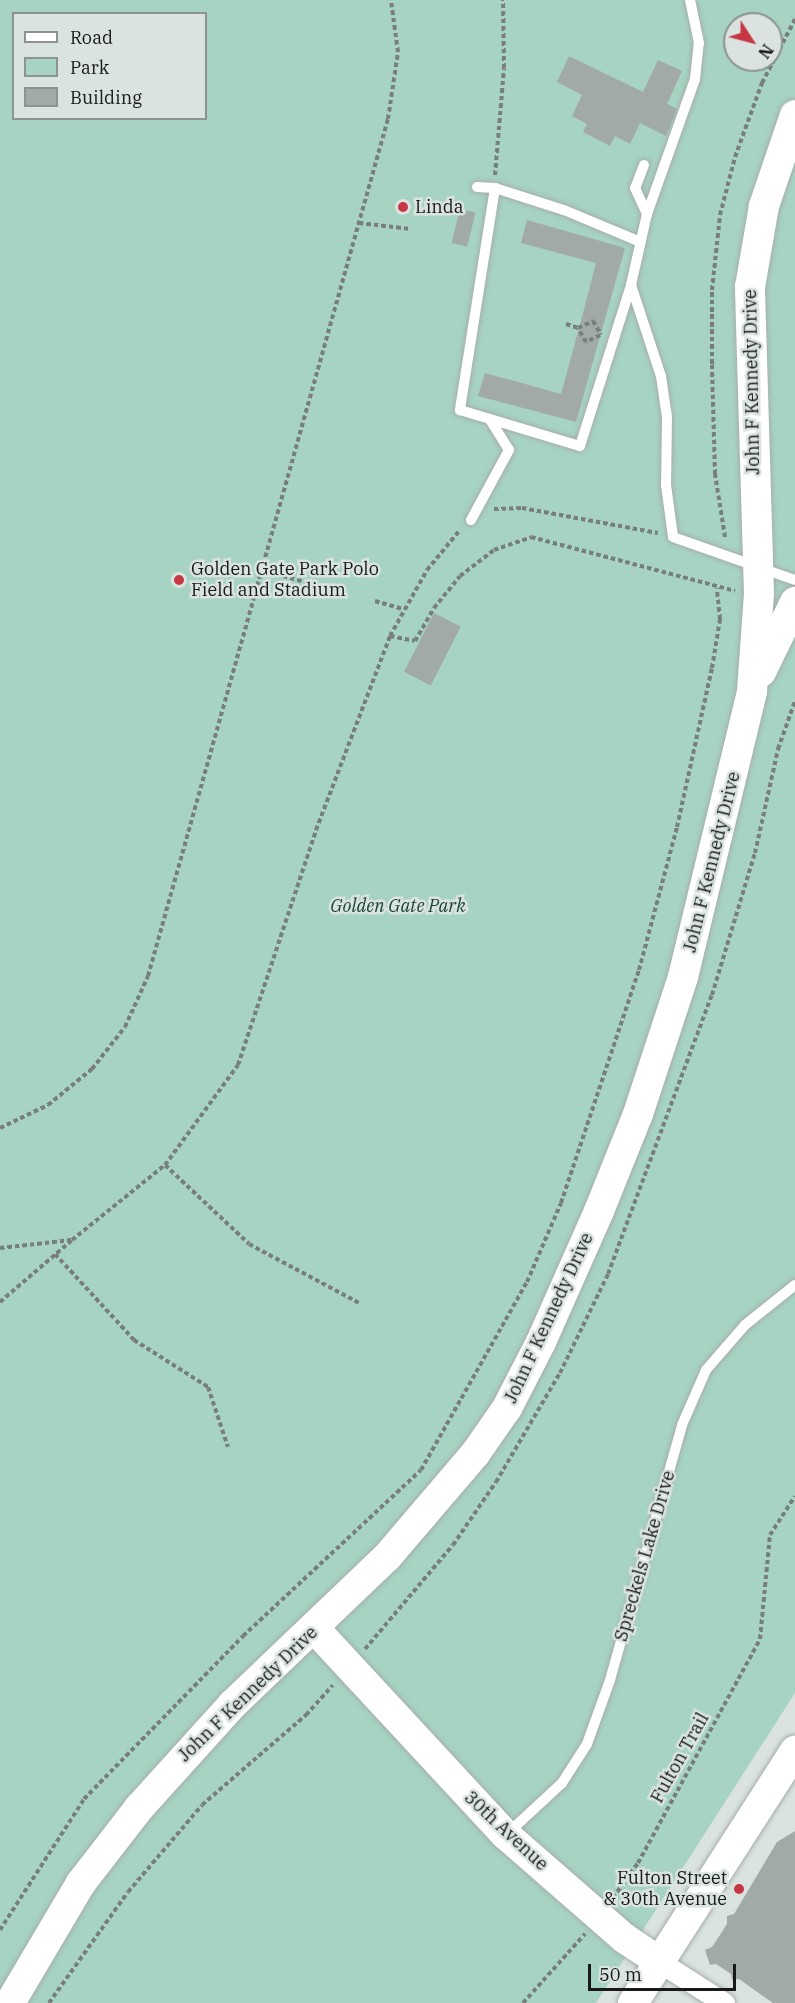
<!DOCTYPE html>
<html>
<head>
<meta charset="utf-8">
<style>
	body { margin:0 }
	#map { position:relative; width:795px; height:2003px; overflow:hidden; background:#dae3df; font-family:"IBM Plex Serif",serif }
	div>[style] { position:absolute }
	.green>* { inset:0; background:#a6d3c2 }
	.building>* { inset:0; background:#a2aaa7; transform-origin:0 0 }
	.path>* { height:4px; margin-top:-2px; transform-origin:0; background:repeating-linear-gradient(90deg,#787e7c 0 4.5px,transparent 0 7.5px) }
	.roads { filter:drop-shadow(0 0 2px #a6aeab) drop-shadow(0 0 2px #a6aeab) }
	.lane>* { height:10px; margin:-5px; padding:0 5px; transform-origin:5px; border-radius:5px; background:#fff }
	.street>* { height:21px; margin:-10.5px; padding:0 10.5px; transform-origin:10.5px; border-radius:10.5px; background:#fff }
	.secondary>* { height:30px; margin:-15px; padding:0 15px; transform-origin:15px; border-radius:15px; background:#fff }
	.dots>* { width:16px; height:16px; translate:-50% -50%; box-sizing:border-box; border:3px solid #dae3df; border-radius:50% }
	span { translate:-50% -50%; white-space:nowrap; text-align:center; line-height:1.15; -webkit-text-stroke:5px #dae3df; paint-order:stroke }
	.poi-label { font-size:18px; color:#171a19 }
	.left { translate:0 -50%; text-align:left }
	.right { translate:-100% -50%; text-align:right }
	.street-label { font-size:18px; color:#171a19 }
	.park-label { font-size:18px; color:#184537; font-style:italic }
	.legend { position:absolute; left:12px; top:12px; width:195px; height:108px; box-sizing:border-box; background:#dae3df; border:2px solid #8c9390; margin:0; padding:8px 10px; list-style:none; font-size:18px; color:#171a19 }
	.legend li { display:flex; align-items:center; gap:12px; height:30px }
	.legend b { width:30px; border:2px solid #8c9390 }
	.north { position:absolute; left:723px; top:12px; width:60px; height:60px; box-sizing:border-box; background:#dae3df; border:2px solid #8c9390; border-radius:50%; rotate:126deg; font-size:16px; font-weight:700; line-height:24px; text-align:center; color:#171a19 }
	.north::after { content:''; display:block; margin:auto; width:21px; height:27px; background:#c63643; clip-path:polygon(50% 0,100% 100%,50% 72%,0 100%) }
	.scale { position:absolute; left:588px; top:1964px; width:148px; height:27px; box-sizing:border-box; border:3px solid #171a19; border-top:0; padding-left:8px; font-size:18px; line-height:21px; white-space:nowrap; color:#171a19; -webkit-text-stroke:4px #dae3df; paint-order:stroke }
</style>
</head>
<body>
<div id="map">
	<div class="green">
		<div style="clip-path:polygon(evenodd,0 0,795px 0,795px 1693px,596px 2003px,0 2003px,0 0,14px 14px,206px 14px,206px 118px,14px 118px,14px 14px,0 0,735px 24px,771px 24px,771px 60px,735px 60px,735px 24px)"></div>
	</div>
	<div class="building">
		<div style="clip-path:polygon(569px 56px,643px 92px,658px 60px,682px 71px,667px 104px,677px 109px,666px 136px,640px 123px,630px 144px,615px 136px,610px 146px,583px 132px,587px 124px,572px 116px,582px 95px,557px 82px)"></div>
		<div style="left:460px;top:209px;width:16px;height:35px;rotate:14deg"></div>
		<div style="clip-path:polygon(527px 220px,625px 248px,576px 422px,478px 396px,485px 373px,561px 394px,582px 317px,596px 263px,521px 243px)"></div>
		<div style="left:434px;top:613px;width:30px;height:66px;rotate:27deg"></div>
		<div style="clip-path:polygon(795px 1831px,795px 2003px,773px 2003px,739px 1979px,732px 1980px,731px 1974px,716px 1964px,710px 1965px,705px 1950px,712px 1947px,727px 1924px,727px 1916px,734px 1914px,777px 1842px)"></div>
	</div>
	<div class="path">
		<div style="left:495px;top:175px;width:107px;rotate:-85.2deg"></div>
		<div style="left:504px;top:68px;width:68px;rotate:-90.8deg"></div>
		<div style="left:359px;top:223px;width:52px;rotate:6.6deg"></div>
		<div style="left:566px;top:324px;width:13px;rotate:18deg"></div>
		<div style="left:600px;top:335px;width:16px;rotate:153deg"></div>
		<div style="left:586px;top:342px;width:16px;rotate:-120deg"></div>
		<div style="left:578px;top:328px;width:17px;rotate:-25deg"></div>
		<div style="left:593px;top:321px;width:16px;rotate:60deg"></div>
		<div style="left:494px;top:509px;width:28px;rotate:-2deg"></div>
		<div style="left:522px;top:508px;width:138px;rotate:10.4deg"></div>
		<div style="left:725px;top:537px;width:64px;rotate:-99deg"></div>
		<div style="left:715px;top:474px;width:110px;rotate:-91.6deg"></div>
		<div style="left:712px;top:364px;width:74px;rotate:-90deg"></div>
		<div style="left:712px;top:290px;width:75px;rotate:-83.9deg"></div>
		<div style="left:720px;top:215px;width:60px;rotate:-75.5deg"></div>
		<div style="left:735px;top:157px;width:79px;rotate:-70deg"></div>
		<div style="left:762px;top:83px;width:72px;rotate:-62.7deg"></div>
		<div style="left:261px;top:570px;width:46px;rotate:15.3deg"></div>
		<div style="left:375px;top:601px;width:29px;rotate:16deg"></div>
		<div style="left:390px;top:636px;width:25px;rotate:11deg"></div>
		<div style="left:415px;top:641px;width:38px;rotate:-60deg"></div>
		<div style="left:434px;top:608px;width:41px;rotate:-50.9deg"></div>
		<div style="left:460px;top:576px;width:43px;rotate:-37.4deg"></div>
		<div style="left:494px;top:550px;width:39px;rotate:-19deg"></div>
		<div style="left:531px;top:537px;width:211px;rotate:14.8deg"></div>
		<div style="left:0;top:1128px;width:53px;rotate:-25.6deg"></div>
		<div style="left:48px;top:1105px;width:57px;rotate:-39.3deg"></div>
		<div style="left:92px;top:1069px;width:53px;rotate:-51.8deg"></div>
		<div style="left:125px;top:1027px;width:56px;rotate:-65.7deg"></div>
		<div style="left:148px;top:976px;width:890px;rotate:-74.36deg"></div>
		<div style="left:388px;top:119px;width:68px;rotate:-81.5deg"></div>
		<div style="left:398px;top:52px;width:52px;rotate:-97.7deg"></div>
		<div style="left:165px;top:1165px;width:115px;rotate:43.2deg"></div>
		<div style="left:249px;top:1244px;width:125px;rotate:28.2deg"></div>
		<div style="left:0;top:1248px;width:72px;rotate:-6.3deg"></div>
		<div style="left:72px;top:1240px;width:119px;rotate:-38.9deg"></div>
		<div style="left:165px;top:1165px;width:124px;rotate:-53.9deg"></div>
		<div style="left:238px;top:1065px;width:248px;rotate:-71.6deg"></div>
		<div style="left:316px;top:830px;width:208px;rotate:-69.1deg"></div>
		<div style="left:390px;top:636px;width:76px;rotate:-60.7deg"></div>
		<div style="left:427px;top:570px;width:52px;rotate:-50.5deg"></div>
		<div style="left:55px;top:1254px;width:117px;rotate:47.4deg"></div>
		<div style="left:134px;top:1340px;width:88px;rotate:32.4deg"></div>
		<div style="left:208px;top:1387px;width:63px;rotate:71.6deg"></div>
		<div style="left:0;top:1302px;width:94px;rotate:-40.7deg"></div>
		<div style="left:365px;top:1649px;width:136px;rotate:-49.8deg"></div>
		<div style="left:453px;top:1545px;width:76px;rotate:-55.7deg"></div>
		<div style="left:496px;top:1482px;width:126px;rotate:-59.6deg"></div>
		<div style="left:560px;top:1373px;width:110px;rotate:-64.1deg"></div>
		<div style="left:608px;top:1274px;width:298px;rotate:-69.6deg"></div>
		<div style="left:712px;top:995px;width:148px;rotate:-73.2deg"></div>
		<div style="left:755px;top:853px;width:107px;rotate:-77.5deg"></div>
		<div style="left:778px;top:749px;width:51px;rotate:-70.5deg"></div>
		<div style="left:613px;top:1898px;width:43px;rotate:-54.5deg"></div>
		<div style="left:638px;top:1863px;width:255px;rotate:-61.4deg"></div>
		<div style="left:760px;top:1639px;width:104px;rotate:-84.5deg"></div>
		<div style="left:770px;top:1535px;width:46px;rotate:-57.3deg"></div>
		<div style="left:0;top:1930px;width:156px;rotate:-57.3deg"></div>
		<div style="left:84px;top:1799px;width:228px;rotate:-45.7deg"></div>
		<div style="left:243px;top:1636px;width:243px;rotate:-43deg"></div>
		<div style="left:421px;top:1470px;width:216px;rotate:-60.6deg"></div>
		<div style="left:527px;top:1282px;width:86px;rotate:-66.7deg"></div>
		<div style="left:561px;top:1203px;width:246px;rotate:-71.5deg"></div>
		<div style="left:639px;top:970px;width:148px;rotate:-75.1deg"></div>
		<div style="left:677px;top:827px;width:163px;rotate:-77.6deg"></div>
		<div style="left:712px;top:668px;width:50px;rotate:-80.7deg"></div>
		<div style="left:720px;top:619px;width:31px;rotate:-96deg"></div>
		<div style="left:49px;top:2003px;width:136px;rotate:-54.6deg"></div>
		<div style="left:128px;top:1892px;width:114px;rotate:-49.6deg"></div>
		<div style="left:202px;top:1805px;width:138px;rotate:-40.9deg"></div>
		<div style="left:306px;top:1715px;width:40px;rotate:-48deg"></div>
		<div style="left:523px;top:2003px;width:93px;rotate:-48.1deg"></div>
	</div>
	<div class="roads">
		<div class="lane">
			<div style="left:644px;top:165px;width:25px;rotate:111deg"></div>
			<div style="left:635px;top:188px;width:29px;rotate:65deg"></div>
			<div style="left:647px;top:214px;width:73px;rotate:102.7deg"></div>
			<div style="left:631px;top:285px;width:96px;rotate:71.8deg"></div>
			<div style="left:661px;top:376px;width:41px;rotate:81.7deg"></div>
			<div style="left:667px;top:417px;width:68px;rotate:90.8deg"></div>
			<div style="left:666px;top:485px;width:52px;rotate:82.3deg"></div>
			<div style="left:673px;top:537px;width:129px;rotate:19.4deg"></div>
			<div style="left:477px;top:187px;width:18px;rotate:3deg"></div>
			<div style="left:495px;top:188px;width:72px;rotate:17.7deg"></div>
			<div style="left:564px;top:210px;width:80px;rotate:22.7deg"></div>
			<div style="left:495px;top:188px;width:225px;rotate:99deg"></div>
			<div style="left:460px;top:410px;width:125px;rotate:16.7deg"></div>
			<div style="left:580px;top:446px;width:169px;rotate:-72.4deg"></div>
			<div style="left:647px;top:214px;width:143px;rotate:-70.4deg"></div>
			<div style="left:695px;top:79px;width:36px;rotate:-84deg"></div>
			<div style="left:699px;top:43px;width:44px;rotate:-101.8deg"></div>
			<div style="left:471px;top:520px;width:80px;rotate:-61.5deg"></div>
			<div style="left:509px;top:450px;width:36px;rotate:-122deg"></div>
			<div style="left:508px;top:1833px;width:74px;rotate:-42.8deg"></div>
			<div style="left:562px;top:1783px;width:46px;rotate:-57.3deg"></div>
			<div style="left:587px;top:1744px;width:68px;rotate:-70.2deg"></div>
			<div style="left:610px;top:1680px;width:265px;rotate:-74.2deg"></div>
			<div style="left:682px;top:1425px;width:60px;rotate:-66.4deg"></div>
			<div style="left:706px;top:1370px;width:60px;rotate:-49.1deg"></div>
			<div style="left:745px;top:1325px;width:64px;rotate:-38.7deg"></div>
		</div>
		<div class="street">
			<div style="left:660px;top:1962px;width:76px;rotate:32.6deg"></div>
		</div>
		<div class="secondary">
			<div style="left:761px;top:672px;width:78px;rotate:-64.1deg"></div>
			<div style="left:314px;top:1628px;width:282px;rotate:47.2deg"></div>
			<div style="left:506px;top:1835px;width:157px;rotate:41.1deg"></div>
			<div style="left:624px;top:1938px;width:43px;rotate:33.7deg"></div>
			<div style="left:10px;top:2003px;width:139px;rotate:-59.4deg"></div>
			<div style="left:81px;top:1883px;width:95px;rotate:-52.3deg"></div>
			<div style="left:139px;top:1808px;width:140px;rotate:-47.9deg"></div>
			<div style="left:233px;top:1704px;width:213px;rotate:-43.7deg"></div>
			<div style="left:387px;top:1557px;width:135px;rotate:-49.5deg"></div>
			<div style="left:475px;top:1454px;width:56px;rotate:-55.2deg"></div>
			<div style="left:507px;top:1408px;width:74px;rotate:-62.7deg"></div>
			<div style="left:541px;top:1342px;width:143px;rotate:-66.1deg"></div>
			<div style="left:599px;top:1211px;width:105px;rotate:-68.1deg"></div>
			<div style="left:638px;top:1114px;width:144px;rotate:-71.8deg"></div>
			<div style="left:683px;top:977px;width:294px;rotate:-76.4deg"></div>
			<div style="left:752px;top:691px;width:97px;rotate:-85.9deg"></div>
			<div style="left:759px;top:594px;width:307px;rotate:-91.7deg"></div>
			<div style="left:750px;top:287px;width:82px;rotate:-80.2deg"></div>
			<div style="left:764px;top:206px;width:96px;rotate:-71.2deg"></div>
			<div style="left:633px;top:2003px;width:300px;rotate:-57.3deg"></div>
		</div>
	</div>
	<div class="dots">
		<div style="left:403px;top:207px;background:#c63643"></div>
		<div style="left:179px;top:580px;background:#c63643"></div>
		<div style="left:739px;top:1889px;background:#c63643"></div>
	</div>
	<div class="poi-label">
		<span class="left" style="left:415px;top:207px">Linda</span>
		<span class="left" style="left:191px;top:580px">Golden Gate Park Polo<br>Field and Stadium</span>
		<span class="right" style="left:727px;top:1889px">Fulton Street<br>&amp; 30th Avenue</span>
	</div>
	<div class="street-label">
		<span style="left:752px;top:382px;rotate:-91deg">John F Kennedy Drive</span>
		<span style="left:712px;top:862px;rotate:-76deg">John F Kennedy Drive</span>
		<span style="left:549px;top:1318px;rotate:-65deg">John F Kennedy Drive</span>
		<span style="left:645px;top:1556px;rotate:-74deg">Spreckels Lake Drive</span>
		<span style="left:248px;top:1694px;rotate:-44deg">John F Kennedy Drive</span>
		<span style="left:680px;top:1758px;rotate:-61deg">Fulton Trail</span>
		<span style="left:506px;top:1831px;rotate:43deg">30th Avenue</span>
	</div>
	<div class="park-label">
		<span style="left:398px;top:906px">Golden Gate Park</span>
	</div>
	<ul class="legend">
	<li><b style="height:8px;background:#fff"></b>Road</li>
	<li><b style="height:16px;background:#a6d3c2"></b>Park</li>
	<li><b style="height:16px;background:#a2aaa7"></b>Building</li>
	</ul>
	<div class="north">N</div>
	<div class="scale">50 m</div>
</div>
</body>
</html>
